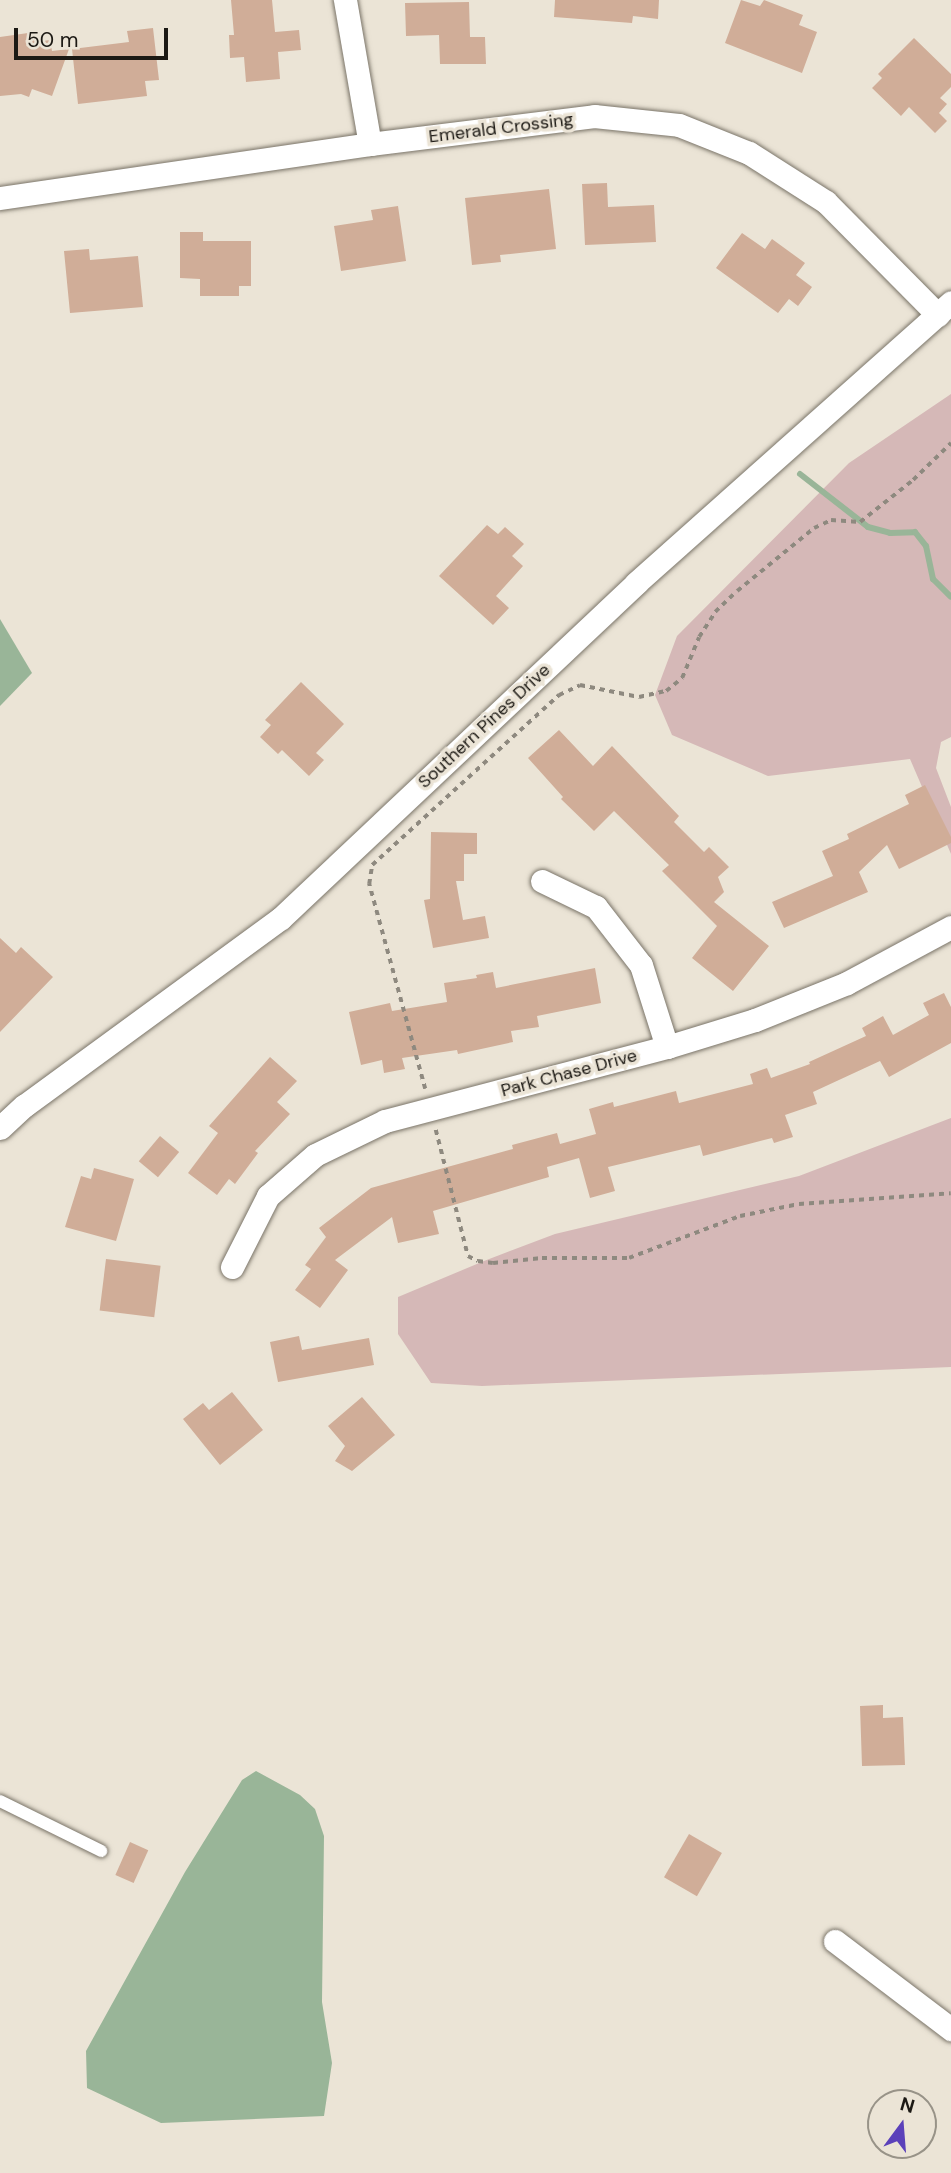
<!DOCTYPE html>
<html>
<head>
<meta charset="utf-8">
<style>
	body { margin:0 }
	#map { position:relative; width:951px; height:2173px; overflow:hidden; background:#ebe4d6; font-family:"DM Sans",sans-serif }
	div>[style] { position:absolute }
	.green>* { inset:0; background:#d5b8b7 }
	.water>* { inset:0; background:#99b598 }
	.stream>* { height:6px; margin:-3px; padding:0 3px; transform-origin:3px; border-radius:3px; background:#99b598 }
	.building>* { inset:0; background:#d0ad98; transform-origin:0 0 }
	.path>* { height:3.5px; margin-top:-1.75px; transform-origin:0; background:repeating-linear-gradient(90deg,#8e897f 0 5px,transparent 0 10px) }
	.roads { filter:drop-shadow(0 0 2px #7a7468) drop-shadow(0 0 2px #7a7468) }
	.lane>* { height:12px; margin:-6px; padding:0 6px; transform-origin:6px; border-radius:6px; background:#fff }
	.street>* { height:23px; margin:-11.5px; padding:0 11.5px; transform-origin:11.5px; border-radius:11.5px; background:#fff }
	span { translate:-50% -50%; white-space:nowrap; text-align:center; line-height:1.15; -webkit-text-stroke:7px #ebe4d6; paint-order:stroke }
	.street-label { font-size:18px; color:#1c1914 }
	.north { position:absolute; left:867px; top:2089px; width:70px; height:70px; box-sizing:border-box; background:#ebe4d6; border:2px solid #989388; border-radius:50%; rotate:16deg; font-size:19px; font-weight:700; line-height:28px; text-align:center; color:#1c1914 }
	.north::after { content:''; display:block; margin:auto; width:24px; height:32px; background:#5b41ba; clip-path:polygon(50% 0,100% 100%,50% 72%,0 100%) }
	.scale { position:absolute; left:14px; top:28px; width:154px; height:32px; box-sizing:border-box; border:4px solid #1c1914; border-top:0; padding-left:9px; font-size:21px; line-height:24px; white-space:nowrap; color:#1c1914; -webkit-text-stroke:5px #ebe4d6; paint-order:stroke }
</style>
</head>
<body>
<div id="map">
	<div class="green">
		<div style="clip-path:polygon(951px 394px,951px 737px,941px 742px,936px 768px,951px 807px,951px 854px,910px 759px,768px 776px,672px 735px,655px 695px,677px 636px,849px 463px)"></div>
		<div style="clip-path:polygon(951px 1118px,951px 1367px,482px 1386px,431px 1383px,398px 1334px,398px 1297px,484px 1261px,555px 1234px,799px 1176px)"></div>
	</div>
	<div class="water">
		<div style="clip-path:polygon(0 619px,32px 673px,0 706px)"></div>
		<div style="clip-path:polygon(256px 1771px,300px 1795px,315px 1809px,324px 1836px,322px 2002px,332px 2063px,324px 2116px,161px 2123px,87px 2088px,86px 2051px,185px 1872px,242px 1780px)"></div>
	</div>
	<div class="stream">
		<div style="left:800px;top:474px;width:86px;rotate:37.9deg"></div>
		<div style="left:868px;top:527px;width:23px;rotate:15deg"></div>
		<div style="left:890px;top:533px;width:25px;rotate:-2deg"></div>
		<div style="left:915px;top:532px;width:18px;rotate:52deg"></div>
		<div style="left:926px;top:546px;width:34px;rotate:78deg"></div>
		<div style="left:933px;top:579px;width:25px;rotate:45deg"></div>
	</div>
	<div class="building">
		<div style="clip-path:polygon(231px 0,272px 0,275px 32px,299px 30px,301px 50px,278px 52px,280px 79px,246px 82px,244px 57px,230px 58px,229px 35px,234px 35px)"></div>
		<div style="clip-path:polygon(555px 0,659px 0,658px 19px,633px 16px,632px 23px,554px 17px)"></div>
		<div style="clip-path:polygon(741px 0,760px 6px,764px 0,803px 15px,799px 25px,817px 32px,802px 73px,725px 43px)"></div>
		<div style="clip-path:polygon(469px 2px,470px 37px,485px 37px,486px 64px,440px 64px,439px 35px,406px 36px,405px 3px)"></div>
		<div style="clip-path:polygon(153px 28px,159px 80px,145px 81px,147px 96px,78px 104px,72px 49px,129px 42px,127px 31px)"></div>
		<div style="clip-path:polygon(35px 32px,36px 42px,50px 40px,52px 51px,69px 49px,52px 96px,32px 89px,29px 97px,21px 94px,0 96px,0 37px)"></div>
		<div style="clip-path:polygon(914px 38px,951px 74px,951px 87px,940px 98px,947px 104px,939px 113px,947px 121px,935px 133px,909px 107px,901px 116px,872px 88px,882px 78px,878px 74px)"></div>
		<div style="clip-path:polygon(607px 183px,608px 207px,654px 205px,656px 242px,585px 245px,582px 184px)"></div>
		<div style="clip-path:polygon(549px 189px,556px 249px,500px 255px,501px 262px,472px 265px,465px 198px)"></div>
		<div style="clip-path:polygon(398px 206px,406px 261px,341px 271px,334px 226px,373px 220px,371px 210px)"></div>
		<div style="clip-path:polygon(180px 232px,203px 232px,203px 241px,251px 241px,251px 286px,239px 286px,239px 296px,200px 296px,200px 279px,180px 278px)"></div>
		<div style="clip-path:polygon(742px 233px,765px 249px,772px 239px,805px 263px,796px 275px,812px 287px,798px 306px,789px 299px,778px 313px,716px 268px)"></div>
		<div style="clip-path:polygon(89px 249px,90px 260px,138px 256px,143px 307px,70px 313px,64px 251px)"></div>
		<div style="clip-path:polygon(487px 525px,498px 534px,505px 527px,524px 544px,512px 556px,523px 566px,496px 596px,509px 608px,493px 625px,439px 576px)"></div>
		<div style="clip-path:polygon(301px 682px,344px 724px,316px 753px,324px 760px,309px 776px,282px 750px,278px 754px,260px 737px,271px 725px,265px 720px)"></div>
		<div style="clip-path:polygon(559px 730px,593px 766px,612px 746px,679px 816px,674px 822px,704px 852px,709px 847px,729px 867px,718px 877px,724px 892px,714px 902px,769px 946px,733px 991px,692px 958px,717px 926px,662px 871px,669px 865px,614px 811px,594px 831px,561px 799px,563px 797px,528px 758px)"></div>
		<div style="clip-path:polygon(925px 785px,951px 837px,951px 843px,899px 869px,887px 845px,859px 872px,868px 892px,784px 928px,772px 902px,833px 876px,822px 851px,849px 839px,847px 834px,909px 804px,905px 795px)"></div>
		<div style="clip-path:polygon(431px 832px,477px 833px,477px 854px,464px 854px,464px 881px,456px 881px,463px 920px,485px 916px,489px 938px,433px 948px,424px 900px,430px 899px)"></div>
		<div style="clip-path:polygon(0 938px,16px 953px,21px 947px,53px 977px,0 1032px)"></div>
		<div style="clip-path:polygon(595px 968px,601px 1003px,537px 1016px,539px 1027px,511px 1031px,513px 1042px,458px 1054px,457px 1050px,402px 1058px,405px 1069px,384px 1073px,382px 1060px,361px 1065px,349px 1012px,390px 1003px,392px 1011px,447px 1002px,444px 983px,477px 978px,476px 975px,493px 972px,496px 988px)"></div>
		<div style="clip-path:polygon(944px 993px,951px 1007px,951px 1043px,889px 1077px,880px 1061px,813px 1092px,817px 1104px,785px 1115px,793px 1137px,774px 1143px,772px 1138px,703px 1156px,700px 1145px,608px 1167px,615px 1191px,590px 1198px,579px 1158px,547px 1167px,549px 1177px,433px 1211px,439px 1234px,398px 1243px,392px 1217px,335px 1260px,348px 1270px,320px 1308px,295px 1290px,311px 1269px,305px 1265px,326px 1237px,319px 1228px,371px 1188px,513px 1149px,512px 1145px,557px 1133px,560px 1144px,596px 1134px,589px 1109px,613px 1102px,614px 1107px,676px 1091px,679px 1103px,753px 1084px,750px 1074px,767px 1068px,771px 1078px,810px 1064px,809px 1062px,866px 1036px,862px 1028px,883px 1016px,893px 1035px,929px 1015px,923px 1003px)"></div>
		<div style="clip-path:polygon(270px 1057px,297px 1081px,277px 1102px,290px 1114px,255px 1151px,258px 1153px,235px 1184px,229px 1179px,217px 1195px,188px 1173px,218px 1133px,209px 1126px)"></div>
		<div style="left:160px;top:1136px;width:25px;height:33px;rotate:40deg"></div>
		<div style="clip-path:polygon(94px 1168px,134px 1179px,116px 1241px,65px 1227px,81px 1176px,91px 1179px)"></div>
		<div style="left:106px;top:1259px;width:55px;height:52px;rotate:7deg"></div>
		<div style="clip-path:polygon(299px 1336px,302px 1350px,369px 1338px,374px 1365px,278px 1382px,270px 1342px)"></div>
		<div style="clip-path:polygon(232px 1392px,263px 1430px,220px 1465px,183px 1419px,203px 1403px,209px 1410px)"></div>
		<div style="clip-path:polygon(362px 1397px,395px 1435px,352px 1471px,335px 1461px,345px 1446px,328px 1426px)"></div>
		<div style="clip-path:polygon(883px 1705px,883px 1718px,903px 1717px,905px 1765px,862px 1766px,860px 1706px)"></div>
		<div style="left:689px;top:1834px;width:38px;height:50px;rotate:30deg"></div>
		<div style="left:130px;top:1842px;width:20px;height:36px;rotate:24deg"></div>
	</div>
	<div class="path">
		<div style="left:425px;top:1089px;width:213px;rotate:-105.3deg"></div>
		<div style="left:369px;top:884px;width:19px;rotate:-81deg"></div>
		<div style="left:372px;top:865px;width:253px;rotate:-42.3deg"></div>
		<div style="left:559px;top:695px;width:23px;rotate:-25deg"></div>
		<div style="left:580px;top:685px;width:60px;rotate:11.5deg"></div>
		<div style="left:639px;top:697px;width:28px;rotate:-13deg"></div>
		<div style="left:666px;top:691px;width:21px;rotate:-39deg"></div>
		<div style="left:682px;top:678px;width:44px;rotate:-67.5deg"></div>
		<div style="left:699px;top:637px;width:30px;rotate:-57deg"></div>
		<div style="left:715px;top:612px;width:30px;rotate:-44deg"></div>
		<div style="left:737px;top:591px;width:99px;rotate:-39.3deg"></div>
		<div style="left:814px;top:528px;width:19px;rotate:-25deg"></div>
		<div style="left:831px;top:520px;width:29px;rotate:4deg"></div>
		<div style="left:860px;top:522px;width:68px;rotate:-38.4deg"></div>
		<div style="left:913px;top:480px;width:53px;rotate:-44.2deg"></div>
		<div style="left:436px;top:1130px;width:130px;rotate:75.7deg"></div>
		<div style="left:468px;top:1256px;width:11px;rotate:27deg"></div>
		<div style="left:478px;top:1261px;width:15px;rotate:8deg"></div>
		<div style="left:493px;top:1263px;width:49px;rotate:-5.8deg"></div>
		<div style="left:542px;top:1258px;width:87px"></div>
		<div style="left:629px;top:1258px;width:119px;rotate:-20.7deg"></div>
		<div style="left:740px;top:1216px;width:60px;rotate:-11.5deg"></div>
		<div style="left:799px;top:1204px;width:152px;rotate:-4.1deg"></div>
	</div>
	<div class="roads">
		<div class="lane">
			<div style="left:0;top:1801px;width:113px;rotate:26.3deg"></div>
		</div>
		<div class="street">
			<div style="left:345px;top:0;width:146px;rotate:80.2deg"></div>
			<div style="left:0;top:198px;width:374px;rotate:-8.3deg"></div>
			<div style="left:370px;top:144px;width:226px;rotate:-7.1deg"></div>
			<div style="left:594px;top:116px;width:85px;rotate:6deg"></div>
			<div style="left:679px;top:125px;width:75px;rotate:21.8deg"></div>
			<div style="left:749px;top:153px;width:91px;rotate:32.5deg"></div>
			<div style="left:826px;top:202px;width:159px;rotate:45.3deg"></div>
			<div style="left:542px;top:881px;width:60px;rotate:25.7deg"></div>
			<div style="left:596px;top:907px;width:73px;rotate:52.2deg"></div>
			<div style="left:641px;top:965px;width:86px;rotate:72.4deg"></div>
			<div style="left:0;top:1128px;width:33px;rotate:-43deg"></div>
			<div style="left:24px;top:1106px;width:318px;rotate:-36.2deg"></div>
			<div style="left:281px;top:918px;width:488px;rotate:-43.3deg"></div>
			<div style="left:636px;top:583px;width:422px;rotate:-41.7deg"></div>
			<div style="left:232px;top:1267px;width:80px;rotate:-63.1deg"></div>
			<div style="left:268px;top:1196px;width:62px;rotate:-41.1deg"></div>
			<div style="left:315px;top:1155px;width:78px;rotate:-25.9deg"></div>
			<div style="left:385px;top:1121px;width:292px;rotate:-14.7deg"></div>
			<div style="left:667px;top:1047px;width:92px;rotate:-17.1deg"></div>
			<div style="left:755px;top:1020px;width:99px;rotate:-21.9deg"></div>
			<div style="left:847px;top:983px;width:118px;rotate:-28.3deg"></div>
			<div style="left:835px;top:1941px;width:146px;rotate:37.2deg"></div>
		</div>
	</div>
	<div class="street-label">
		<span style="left:501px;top:128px;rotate:-7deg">Emerald Crossing</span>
		<span style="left:484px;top:726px;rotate:-43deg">Southern Pines Drive</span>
		<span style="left:569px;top:1073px;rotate:-15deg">Park Chase Drive</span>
	</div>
	<div class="north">N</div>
	<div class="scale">50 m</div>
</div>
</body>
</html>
